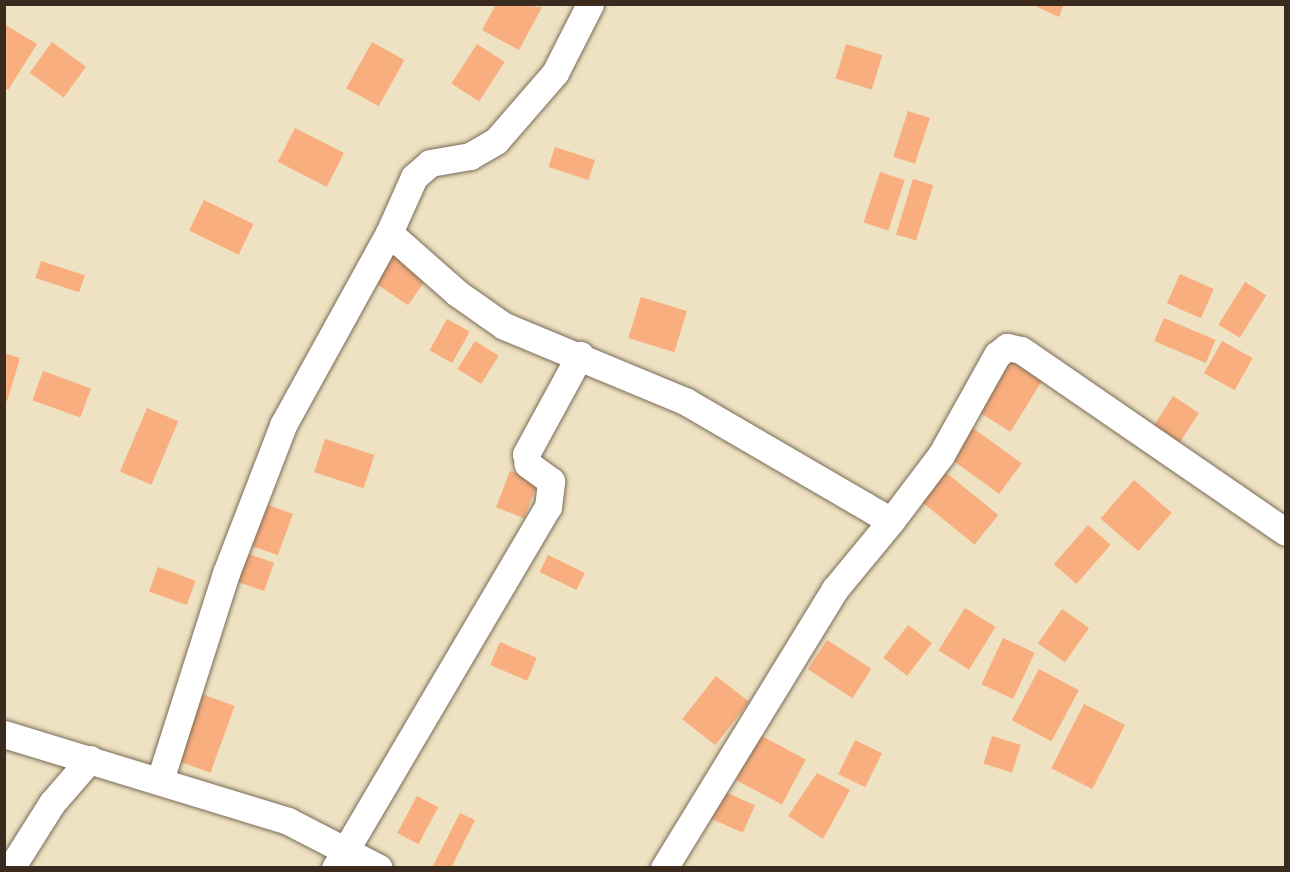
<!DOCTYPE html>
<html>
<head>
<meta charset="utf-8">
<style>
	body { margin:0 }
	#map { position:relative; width:1290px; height:872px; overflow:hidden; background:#eee2c2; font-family:"Libre Bodoni",serif }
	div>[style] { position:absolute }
	.building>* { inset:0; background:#f8ae7e; transform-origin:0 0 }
	.roads { filter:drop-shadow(0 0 2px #7a6a57) drop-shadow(0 0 2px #7a6a57) }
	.street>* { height:27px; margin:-13.5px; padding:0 13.5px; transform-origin:13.5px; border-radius:13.5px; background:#fff }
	span { translate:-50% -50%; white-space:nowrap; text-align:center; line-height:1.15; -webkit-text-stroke:4.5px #fbf7ec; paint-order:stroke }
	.frame { position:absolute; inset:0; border:6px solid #3b2a1e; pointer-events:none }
</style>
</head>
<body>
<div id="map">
	<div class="building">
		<div style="clip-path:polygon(496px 4px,542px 7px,519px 50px,482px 30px)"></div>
		<div style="clip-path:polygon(1031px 4px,1064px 4px,1059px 17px)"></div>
		<div style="clip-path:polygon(4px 24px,37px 44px,8px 90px,4px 88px)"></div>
		<div style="left:52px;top:42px;width:42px;height:38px;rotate:36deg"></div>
		<div style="left:372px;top:42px;width:37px;height:53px;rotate:29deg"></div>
		<div style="left:477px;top:44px;width:33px;height:47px;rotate:33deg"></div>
		<div style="left:846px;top:44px;width:38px;height:36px;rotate:17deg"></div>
		<div style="left:908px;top:111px;width:23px;height:48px;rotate:18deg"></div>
		<div style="left:295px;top:128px;width:55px;height:38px;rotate:27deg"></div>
		<div style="left:555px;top:147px;width:42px;height:21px;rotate:18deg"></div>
		<div style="left:880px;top:172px;width:26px;height:53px;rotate:18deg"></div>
		<div style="left:913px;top:179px;width:21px;height:58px;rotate:17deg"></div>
		<div style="left:204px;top:200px;width:55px;height:34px;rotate:26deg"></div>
		<div style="left:394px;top:251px;width:42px;height:37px;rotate:34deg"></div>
		<div style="left:41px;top:261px;width:46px;height:18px;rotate:18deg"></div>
		<div style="left:1180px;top:274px;width:37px;height:32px;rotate:24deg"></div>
		<div style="left:1245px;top:282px;width:25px;height:50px;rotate:32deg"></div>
		<div style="left:641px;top:297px;width:48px;height:43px;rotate:17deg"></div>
		<div style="left:1164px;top:318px;width:56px;height:25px;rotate:23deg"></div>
		<div style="left:447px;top:319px;width:26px;height:36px;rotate:29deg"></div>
		<div style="left:475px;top:341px;width:28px;height:33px;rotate:32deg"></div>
		<div style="left:1222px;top:341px;width:35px;height:37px;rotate:29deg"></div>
		<div style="clip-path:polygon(4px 353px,20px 358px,7px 401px,4px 400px)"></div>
		<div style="left:1004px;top:357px;width:45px;height:60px;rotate:32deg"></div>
		<div style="left:43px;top:371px;width:51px;height:31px;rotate:20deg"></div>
		<div style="left:1173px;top:396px;width:31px;height:36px;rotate:33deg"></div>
		<div style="left:147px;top:408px;width:34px;height:69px;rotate:23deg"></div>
		<div style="left:973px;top:428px;width:60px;height:38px;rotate:36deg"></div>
		<div style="left:325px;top:439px;width:52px;height:35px;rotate:18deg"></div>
		<div style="left:510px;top:471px;width:30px;height:39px;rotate:21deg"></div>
		<div style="left:944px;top:471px;width:70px;height:38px;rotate:39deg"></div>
		<div style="left:1134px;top:480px;width:50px;height:51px;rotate:41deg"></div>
		<div style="left:260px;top:502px;width:35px;height:44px;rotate:20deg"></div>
		<div style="left:1088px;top:525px;width:30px;height:52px;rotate:41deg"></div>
		<div style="left:240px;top:551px;width:36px;height:30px;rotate:19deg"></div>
		<div style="left:548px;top:555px;width:41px;height:19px;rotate:26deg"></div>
		<div style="left:158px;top:567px;width:40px;height:26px;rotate:20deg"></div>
		<div style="left:965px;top:608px;width:36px;height:50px;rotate:32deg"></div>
		<div style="left:1062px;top:609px;width:33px;height:42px;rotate:35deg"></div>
		<div style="left:908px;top:625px;width:30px;height:41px;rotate:37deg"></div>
		<div style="left:1003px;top:638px;width:35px;height:51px;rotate:25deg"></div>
		<div style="left:827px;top:640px;width:53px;height:35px;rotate:33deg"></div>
		<div style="left:500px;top:642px;width:40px;height:25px;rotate:23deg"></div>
		<div style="left:1039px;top:669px;width:45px;height:58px;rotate:28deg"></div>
		<div style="left:716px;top:676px;width:42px;height:55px;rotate:38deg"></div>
		<div style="left:199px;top:693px;width:38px;height:71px;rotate:20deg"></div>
		<div style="left:1084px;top:704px;width:46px;height:72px;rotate:27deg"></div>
		<div style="left:760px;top:735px;width:52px;height:51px;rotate:28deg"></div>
		<div style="left:992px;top:736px;width:30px;height:29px;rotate:17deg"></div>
		<div style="left:855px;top:740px;width:30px;height:38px;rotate:26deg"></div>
		<div style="clip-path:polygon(817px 773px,850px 790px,823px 839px,788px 816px)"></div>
		<div style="left:723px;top:791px;width:35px;height:30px;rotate:24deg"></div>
		<div style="left:417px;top:796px;width:24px;height:42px;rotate:28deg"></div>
		<div style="clip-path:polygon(460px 813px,475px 820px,451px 868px,432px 868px)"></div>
	</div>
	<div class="roads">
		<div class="street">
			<div style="left:389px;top:233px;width:91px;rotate:41.4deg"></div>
			<div style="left:457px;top:293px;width:57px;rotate:35.1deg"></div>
			<div style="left:504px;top:326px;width:196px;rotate:22.5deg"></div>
			<div style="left:685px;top:401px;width:238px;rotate:30.2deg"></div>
			<div style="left:891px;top:521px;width:83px;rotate:-52.9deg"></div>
			<div style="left:941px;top:455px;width:115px;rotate:-60.8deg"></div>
			<div style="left:997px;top:355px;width:13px;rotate:-39deg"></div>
			<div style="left:1007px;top:347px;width:14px;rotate:12deg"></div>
			<div style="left:1021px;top:350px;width:321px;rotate:34.5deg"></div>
			<div style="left:4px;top:734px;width:297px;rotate:17deg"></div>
			<div style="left:288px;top:821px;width:102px;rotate:27.3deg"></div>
			<div style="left:160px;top:780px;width:217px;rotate:-72.3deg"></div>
			<div style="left:226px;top:573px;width:159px;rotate:-68.9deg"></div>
			<div style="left:283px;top:425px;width:219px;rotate:-61.1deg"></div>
			<div style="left:389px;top:233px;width:61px;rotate:-65.9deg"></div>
			<div style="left:414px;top:177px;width:21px;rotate:-41deg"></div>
			<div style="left:430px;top:163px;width:41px;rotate:-9.9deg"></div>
			<div style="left:470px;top:156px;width:30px;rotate:-30deg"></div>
			<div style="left:496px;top:141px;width:90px;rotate:-49.1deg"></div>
			<div style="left:555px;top:73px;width:77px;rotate:-63.1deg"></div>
			<div style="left:11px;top:868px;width:77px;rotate:-57.8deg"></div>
			<div style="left:52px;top:803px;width:58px;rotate:-49.2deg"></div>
			<div style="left:335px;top:868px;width:419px;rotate:-59.5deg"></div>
			<div style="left:548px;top:507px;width:26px;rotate:-83deg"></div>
			<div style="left:551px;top:481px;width:29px;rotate:-144deg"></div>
			<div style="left:528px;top:464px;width:10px;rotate:-101deg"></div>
			<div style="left:526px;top:454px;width:113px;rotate:-61.4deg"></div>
			<div style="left:664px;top:868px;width:327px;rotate:-58.5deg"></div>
			<div style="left:835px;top:589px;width:88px;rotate:-50.5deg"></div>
		</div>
	</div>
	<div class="frame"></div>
</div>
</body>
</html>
